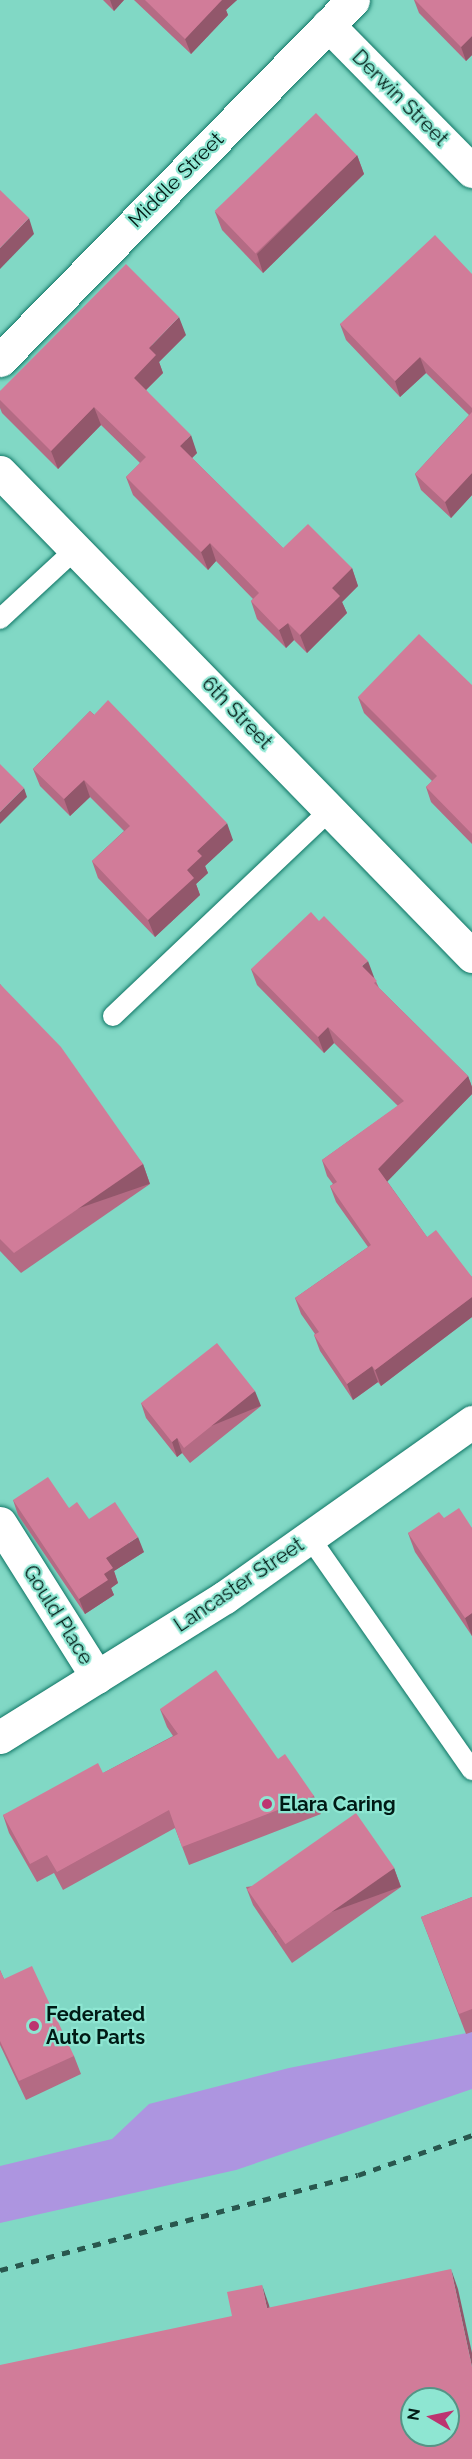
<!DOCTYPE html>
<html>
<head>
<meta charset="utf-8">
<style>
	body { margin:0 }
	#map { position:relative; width:472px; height:2459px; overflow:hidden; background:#81d8c5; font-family:Raleway,sans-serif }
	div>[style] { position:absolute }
	.green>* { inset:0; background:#ad95e0 }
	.roads { filter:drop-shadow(0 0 2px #0f7565) drop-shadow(0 0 2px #0f7565) }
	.lane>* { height:20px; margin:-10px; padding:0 10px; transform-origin:10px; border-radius:10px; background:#fff }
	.street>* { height:33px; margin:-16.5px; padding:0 16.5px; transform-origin:16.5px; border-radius:16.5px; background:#fff }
	.secondary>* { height:33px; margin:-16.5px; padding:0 16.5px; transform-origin:16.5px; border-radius:16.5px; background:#fff }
	.rail>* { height:4.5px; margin-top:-2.25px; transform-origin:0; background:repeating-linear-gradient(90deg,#29574e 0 8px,transparent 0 16px) }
	.wall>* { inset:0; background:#b46b84 }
	.shaded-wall>* { inset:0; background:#92576b; transform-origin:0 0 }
	.building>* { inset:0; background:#d17c99; transform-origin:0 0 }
	.dots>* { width:16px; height:16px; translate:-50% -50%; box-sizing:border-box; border:3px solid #8ee6d2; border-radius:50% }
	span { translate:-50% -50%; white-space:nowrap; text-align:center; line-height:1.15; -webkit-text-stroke:4.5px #8ee6d2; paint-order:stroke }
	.street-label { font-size:20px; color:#001a15 }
	.poi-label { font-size:20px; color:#001a15; font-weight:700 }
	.left { translate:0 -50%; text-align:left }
	.north { position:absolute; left:400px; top:2387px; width:60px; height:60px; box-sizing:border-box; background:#8ee6d2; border:2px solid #559486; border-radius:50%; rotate:279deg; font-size:16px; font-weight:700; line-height:24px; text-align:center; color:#001a15 }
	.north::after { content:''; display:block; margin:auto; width:21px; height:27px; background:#bd3470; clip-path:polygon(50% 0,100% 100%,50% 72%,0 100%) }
</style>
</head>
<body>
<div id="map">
	<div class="green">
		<div style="clip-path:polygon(472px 2032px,472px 2089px,236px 2170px,0 2223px,0 2166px,112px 2139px,149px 2104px,289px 2068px)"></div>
	</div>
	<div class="roads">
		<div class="lane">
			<div style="left:0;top:619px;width:105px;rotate:-42.7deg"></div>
			<div style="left:113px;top:1016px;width:299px;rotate:-43.5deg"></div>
			<div style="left:310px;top:1538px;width:283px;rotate:55.1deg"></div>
		</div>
		<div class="street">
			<div style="left:328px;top:25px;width:205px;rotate:45.4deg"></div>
			<div style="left:0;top:360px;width:504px;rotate:-45.56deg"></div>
			<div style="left:0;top:1523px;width:182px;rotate:57.8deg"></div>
		</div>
		<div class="secondary">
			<div style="left:0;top:472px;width:676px;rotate:45.72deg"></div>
			<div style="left:0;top:1737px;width:265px;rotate:-31.9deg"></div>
			<div style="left:225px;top:1597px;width:303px;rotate:-35.3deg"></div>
		</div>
	</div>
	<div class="rail">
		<div style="left:0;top:2270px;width:370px;rotate:-14.9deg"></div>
		<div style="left:358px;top:2175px;width:121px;rotate:-19.3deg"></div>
	</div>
	<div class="wall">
		<div style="clip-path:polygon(103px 0,124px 0,114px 11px)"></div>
		<div style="clip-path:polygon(134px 0,237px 0,226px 10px,228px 15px,191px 54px)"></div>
		<div style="clip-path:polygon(414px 0,472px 0,472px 55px,466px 61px,419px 13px)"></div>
		<div style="clip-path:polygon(357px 155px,364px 174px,263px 273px,222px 230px,215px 212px)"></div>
		<div style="clip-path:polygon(472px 274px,472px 495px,451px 518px,421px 490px,415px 474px,469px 415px,426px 373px,400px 397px,346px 340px,340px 324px)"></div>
		<div style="clip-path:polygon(186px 335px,159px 362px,163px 373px,146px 390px,197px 453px,192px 458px,283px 548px,352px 568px,358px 586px,342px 602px,347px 613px,307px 653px,294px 640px,286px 648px,257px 619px,251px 601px,253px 599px,216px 561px,208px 570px,133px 495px,126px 477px,140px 463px,101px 425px,58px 469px,2px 413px,0 408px,0 391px)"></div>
		<div style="clip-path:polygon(472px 685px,472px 844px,431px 802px,426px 787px,432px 781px,364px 713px,358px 697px)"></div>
		<div style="clip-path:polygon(90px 711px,233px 840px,205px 866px,208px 873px,196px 884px,200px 895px,155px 937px,98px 878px,92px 861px,124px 831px,90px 797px,70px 816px,40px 786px,33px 769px)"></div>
		<div style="clip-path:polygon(251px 969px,374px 977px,379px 988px,468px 1076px,472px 1087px,472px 1094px,387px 1181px,427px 1237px,472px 1277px,472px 1317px,381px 1386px,378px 1382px,353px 1400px,320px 1351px,314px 1335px,315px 1334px,301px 1314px,295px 1298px,368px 1247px,336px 1202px,330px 1186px,333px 1184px,327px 1176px,322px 1160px,398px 1106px,334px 1043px,324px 1053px,257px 985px)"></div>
		<div style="clip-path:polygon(0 984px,143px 1164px,150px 1184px,21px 1273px,0 1251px)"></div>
		<div style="clip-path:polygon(141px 1403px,261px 1406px,190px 1463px,182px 1453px,177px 1457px,146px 1418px)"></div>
		<div style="clip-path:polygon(13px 1500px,69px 1508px,144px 1552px,114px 1571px,118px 1583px,111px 1588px,114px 1595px,85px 1614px,18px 1515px)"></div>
		<div style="clip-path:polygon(444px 1518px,472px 1528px,472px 1636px,415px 1552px,408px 1533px)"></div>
		<div style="clip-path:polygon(160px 1709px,278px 1759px,314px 1796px,321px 1814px,189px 1865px,175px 1828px,63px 1890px,54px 1873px,37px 1882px,9px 1833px,3px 1815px,103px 1773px,173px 1736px,167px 1727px)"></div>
		<div style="clip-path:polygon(394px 1868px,401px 1887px,292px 1963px,253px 1905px,246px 1887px)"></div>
		<div style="clip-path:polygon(472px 1897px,472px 2032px,466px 2034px,421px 1917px)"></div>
		<div style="clip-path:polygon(0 1970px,4px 1979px,74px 2056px,81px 2074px,26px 2100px,0 2045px)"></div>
	</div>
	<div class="shaded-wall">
		<div style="clip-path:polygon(110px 0,124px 0,114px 11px)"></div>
		<div style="clip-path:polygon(221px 0,237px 0,226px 10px,228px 15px,191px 54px,185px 39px)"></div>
		<div style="clip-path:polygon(472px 36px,472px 55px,466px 61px,461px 47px)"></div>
		<div style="clip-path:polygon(357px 155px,364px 174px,263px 273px,257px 254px)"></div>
		<div style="clip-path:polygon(29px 218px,34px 234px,0 269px,0 248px)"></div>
		<div style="clip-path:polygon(179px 317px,186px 335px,159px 362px,163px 373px,140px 396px,134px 378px,149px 348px)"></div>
		<div style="clip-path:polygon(420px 357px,426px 373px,400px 397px,395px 381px)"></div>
		<div style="clip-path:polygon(94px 407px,101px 425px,58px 469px,51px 451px)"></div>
		<div style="clip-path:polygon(191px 435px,197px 453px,186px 464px,180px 446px)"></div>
		<div style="clip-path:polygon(472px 473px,472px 495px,451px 518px,445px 502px)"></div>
		<div style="clip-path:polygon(210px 543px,216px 561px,208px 570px,201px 552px)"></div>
		<div style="clip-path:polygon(352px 568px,358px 586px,342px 602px,347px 613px,307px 653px,300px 635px,332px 588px)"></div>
		<div style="clip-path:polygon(288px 623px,294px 640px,286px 648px,279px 630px)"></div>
		<div style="clip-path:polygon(84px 780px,90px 797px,70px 816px,64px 799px)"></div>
		<div style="clip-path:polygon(24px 788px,27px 797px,0 824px,0 812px)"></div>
		<div style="clip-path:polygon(227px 823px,233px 840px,205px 866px,208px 873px,196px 884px,200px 895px,155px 937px,148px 920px,187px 870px,197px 851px)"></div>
		<div style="clip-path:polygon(368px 961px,374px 977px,368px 982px,362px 966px)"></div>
		<div style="clip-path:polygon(328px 1027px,334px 1043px,324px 1053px,318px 1037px)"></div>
		<div style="clip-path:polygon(468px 1076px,472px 1087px,472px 1094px,384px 1185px,378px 1169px)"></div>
		<div style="left:143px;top:1164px;width:21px;height:157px;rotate:71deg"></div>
		<div style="clip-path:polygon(472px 1297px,472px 1317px,381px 1386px,375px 1370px)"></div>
		<div style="clip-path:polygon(372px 1366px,378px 1382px,353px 1400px,347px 1384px)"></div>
		<div style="left:255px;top:1391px;width:16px;height:91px;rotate:68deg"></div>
		<div style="clip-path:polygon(177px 1438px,182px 1453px,177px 1457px,172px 1442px)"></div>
		<div style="clip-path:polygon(138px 1537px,144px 1552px,114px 1571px,118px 1583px,111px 1588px,114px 1595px,85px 1614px,79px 1599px,106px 1558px)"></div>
		<div style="clip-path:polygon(472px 1613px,472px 1636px,465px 1618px)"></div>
		<div style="left:394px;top:1868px;width:20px;height:133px;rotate:70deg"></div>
		<div style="clip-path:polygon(451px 2269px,458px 2289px,472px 2353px,472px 2367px)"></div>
		<div style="clip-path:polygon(262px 2285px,269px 2305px,274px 2328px,267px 2308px)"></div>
	</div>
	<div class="building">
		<div style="clip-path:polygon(145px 0,222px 0,185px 39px)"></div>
		<div style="clip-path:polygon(415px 0,472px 0,472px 36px,461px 47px)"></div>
		<div style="left:316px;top:113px;width:59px;height:141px;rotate:46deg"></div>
		<div style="clip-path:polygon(0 190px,29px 218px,0 248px)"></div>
		<div style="clip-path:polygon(435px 235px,472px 274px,472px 408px,420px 357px,395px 381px,340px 324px)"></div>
		<div style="clip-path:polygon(126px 264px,179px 317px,149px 348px,156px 355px,134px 378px,191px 435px,180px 446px,283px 548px,308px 524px,352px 568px,332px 588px,340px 596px,300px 635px,288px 623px,279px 630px,251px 601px,259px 593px,210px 543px,201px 552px,126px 477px,146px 457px,94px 407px,51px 451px,0 400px,0 391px)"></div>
		<div style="clip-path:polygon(472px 412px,472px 473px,445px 502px,415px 474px)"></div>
		<div style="clip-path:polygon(419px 634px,472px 685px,472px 834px,426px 787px,437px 776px,358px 697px)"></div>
		<div style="clip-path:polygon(108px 700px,227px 823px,197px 851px,202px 856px,187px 870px,194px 878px,148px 920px,92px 861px,130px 826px,84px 780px,64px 799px,33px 769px,90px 711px,94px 715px)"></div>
		<div style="clip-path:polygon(0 764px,24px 788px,0 812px)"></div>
		<div style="clip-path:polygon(311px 912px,319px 921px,324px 916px,368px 961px,362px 966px,377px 981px,374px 983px,468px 1076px,378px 1169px,427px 1237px,436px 1230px,472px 1277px,472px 1297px,375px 1370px,372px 1366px,347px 1384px,314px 1335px,319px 1332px,295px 1298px,371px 1245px,330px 1186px,337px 1182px,322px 1160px,404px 1101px,328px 1027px,318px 1037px,251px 969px)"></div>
		<div style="clip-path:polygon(0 984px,61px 1047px,143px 1164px,14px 1253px,0 1239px)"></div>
		<div style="clip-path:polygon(217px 1343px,255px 1391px,184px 1448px,177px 1438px,172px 1442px,141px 1403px)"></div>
		<div style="clip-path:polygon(48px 1477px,69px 1508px,77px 1502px,89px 1519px,115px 1502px,138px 1537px,106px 1558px,113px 1568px,104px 1574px,108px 1580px,79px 1599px,13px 1500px)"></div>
		<div style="clip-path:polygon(459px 1508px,472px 1528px,472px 1613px,465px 1618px,408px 1533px,439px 1512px,444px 1518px)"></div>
		<div style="clip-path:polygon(216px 1670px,278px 1759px,285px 1754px,314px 1796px,182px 1847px,169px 1810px,57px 1872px,47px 1855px,30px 1864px,3px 1815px,98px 1763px,103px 1773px,178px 1734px,160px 1709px)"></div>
		<div style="left:356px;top:1813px;width:67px;height:133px;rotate:55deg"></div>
		<div style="clip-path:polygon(472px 1897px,472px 2009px,459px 2014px,421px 1917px)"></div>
		<div style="clip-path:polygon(32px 1966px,74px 2056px,19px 2081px,0 2041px,0 1970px,4px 1979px)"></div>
		<div style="clip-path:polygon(evenodd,451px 2269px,472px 2367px,472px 2459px,0 2459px,0 2365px,232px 2316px,227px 2292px,262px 2285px,267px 2308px,451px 2269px,412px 2399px,448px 2399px,448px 2435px,412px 2435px,412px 2399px)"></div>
	</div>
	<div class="dots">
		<div style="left:267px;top:1804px;background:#bd3470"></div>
		<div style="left:34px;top:2026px;background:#bd3470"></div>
	</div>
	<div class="street-label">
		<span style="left:400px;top:98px;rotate:45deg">Derwin Street</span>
		<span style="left:176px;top:180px;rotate:-45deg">Middle Street</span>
		<span style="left:237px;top:713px;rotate:46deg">6th Street</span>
		<span style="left:239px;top:1585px;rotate:-34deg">Lancaster Street</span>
		<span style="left:58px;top:1615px;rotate:58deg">Gould Place</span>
	</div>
	<div class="poi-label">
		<span class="left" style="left:279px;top:1804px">Elara Caring</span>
		<span class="left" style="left:46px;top:2026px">Federated<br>Auto Parts</span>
	</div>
	<div class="north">N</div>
</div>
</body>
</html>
